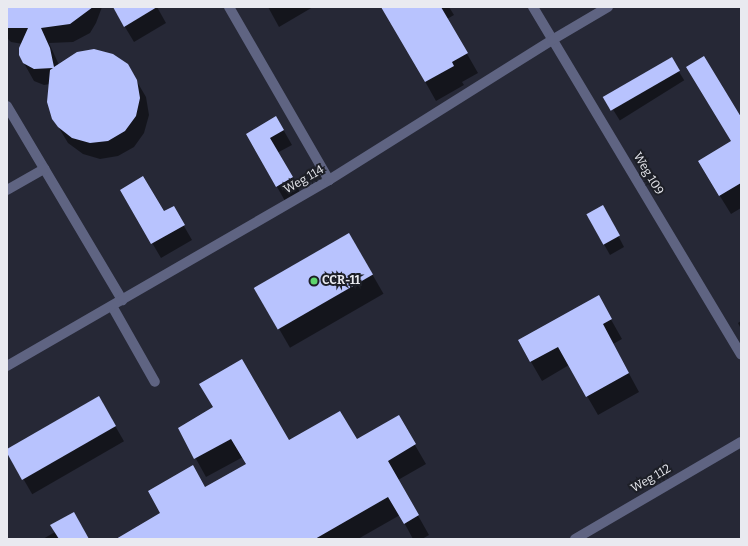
<!DOCTYPE html>
<html>
<head>
<meta charset="utf-8">
<style>
	body { margin:0 }
	#map { position:relative; width:748px; height:546px; overflow:hidden; background:#1d1f27; font-family:Bitter,serif }
	div>[style] { position:absolute }
	.built>* { inset:0; background:#262836; transform-origin:0 0 }
	.shadow>* { inset:0; background:#0007; transform-origin:0 0 }
	.building>* { inset:0; background:#b8c3fe; transform-origin:0 0 }
	.minor>* { height:10px; margin:-5px; padding:0 5px; transform-origin:5px; border-radius:5px; background:#5f6482 }
	.dots>* { width:11px; height:11px; translate:-50% -50%; box-sizing:border-box; border:2px solid #1d1f27; border-radius:50% }
	span { translate:-50% -50%; white-space:nowrap; text-align:center; line-height:1.15; -webkit-text-stroke:4px #1d1f27; paint-order:stroke }
	.street-label { font-size:12px; color:#e9eaf0 }
	.poi-label { font-size:12px; color:#e9eaf0; font-weight:700 }
	.left { translate:0 -50%; text-align:left }
	.frame { position:absolute; inset:0; border:8px solid #e9eaf0; pointer-events:none }
</style>
</head>
<body>
<div id="map">
	<div class="built">
		<div style="left:7px;top:7px;width:734px;height:532px"></div>
	</div>
	<div class="shadow">
		<div style="clip-path:polygon(7px 7px,102px 7px,96px 23px,90px 33px,73px 42px,49px 43px,59px 65px,136px 80px,146px 97px,149px 115px,144px 133px,134px 147px,118px 156px,100px 159px,83px 154px,68px 143px,53px 118px,50px 84px,44px 85px,34px 81px,21px 58px,23px 44px,11px 42px,7px 38px)"></div>
		<div style="clip-path:polygon(113px 7px,157px 7px,166px 23px,134px 42px)"></div>
		<div style="clip-path:polygon(268px 7px,313px 7px,279px 27px)"></div>
		<div style="clip-path:polygon(383px 7px,449px 7px,454px 15px,447px 19px,478px 73px,462px 82px,464px 85px,436px 101px)"></div>
		<div style="left:671px;top:59px;width:25px;height:76px;rotate:58deg"></div>
		<div style="clip-path:polygon(276px 117px,292px 145px,277px 153px,300px 192px,285px 201px,247px 134px)"></div>
		<div style="clip-path:polygon(741px 119px,741px 208px,731px 214px,710px 180px,732px 142px)"></div>
		<div style="clip-path:polygon(121px 190px,163px 213px,173px 207px,192px 240px,161px 258px)"></div>
		<div style="clip-path:polygon(587px 214px,608px 216px,624px 247px,610px 255px)"></div>
		<div style="left:349px;top:234px;width:69px;height:108px;rotate:60deg"></div>
		<div style="clip-path:polygon(609px 316px,622px 339px,613px 344px,639px 392px,598px 415px,569px 365px,542px 381px,519px 341px)"></div>
		<div style="clip-path:polygon(741px 321px,741px 329px,738px 323px)"></div>
		<div style="left:99px;top:398px;width:50px;height:106px;rotate:60deg"></div>
		<div style="clip-path:polygon(398px 416px,426px 464px,398px 480px,429px 535px,422px 539px,413px 539px,400px 515px,358px 539px,118px 539px,247px 464px,243px 457px,206px 477px,179px 428px,288px 442px,356px 441px)"></div>
		<div style="clip-path:polygon(55px 532px,88px 539px,43px 539px)"></div>
	</div>
	<div class="building">
		<div style="clip-path:polygon(7px 7px,93px 7px,70px 24px,41px 28px,50px 48px,54px 67px,77px 52px,94px 49px,113px 54px,128px 64px,137px 80px,140px 98px,136px 116px,125px 131px,108px 141px,90px 143px,72px 138px,58px 127px,52px 119px,47px 102px,50px 70px,53px 68px,34px 69px,23px 63px,19px 55px,19px 48px,28px 28px,7px 28px)"></div>
		<div style="clip-path:polygon(113px 7px,157px 7px,124px 27px)"></div>
		<div style="clip-path:polygon(381px 7px,441px 7px,468px 53px,452px 62px,454px 66px,425px 82px)"></div>
		<div style="clip-path:polygon(704px 56px,741px 117px,741px 183px,719px 196px,698px 161px,731px 141px,686px 67px)"></div>
		<div style="left:672px;top:57px;width:16px;height:80px;rotate:60deg"></div>
		<div style="clip-path:polygon(276px 116px,284px 130px,270px 138px,293px 177px,276px 187px,246px 134px)"></div>
		<div style="clip-path:polygon(143px 176px,164px 211px,174px 206px,185px 225px,151px 244px,120px 190px)"></div>
		<div style="left:603px;top:205px;width:35px;height:19px;rotate:61deg"></div>
		<div style="left:349px;top:233px;width:48px;height:110px;rotate:60deg"></div>
		<div style="clip-path:polygon(599px 295px,612px 319px,603px 324px,629px 373px,586px 397px,558px 347px,530px 362px,518px 340px)"></div>
		<div style="clip-path:polygon(242px 359px,289px 440px,340px 411px,357px 439px,399px 415px,416px 444px,388px 461px,419px 515px,404px 524px,388px 497px,315px 539px,116px 539px,160px 513px,148px 491px,193px 465px,205px 487px,246px 464px,231px 439px,194px 459px,178px 428px,213px 407px,199px 384px)"></div>
		<div style="clip-path:polygon(99px 396px,116px 426px,22px 480px,7px 453px,7px 449px)"></div>
		<div style="clip-path:polygon(74px 512px,89px 539px,59px 539px,50px 525px)"></div>
	</div>
	<div class="minor">
		<div style="left:229px;top:7px;width:200px;rotate:60deg"></div>
		<div style="left:533px;top:7px;width:405px;rotate:59.1deg"></div>
		<div style="left:7px;top:106px;width:226px;rotate:59.3deg"></div>
		<div style="left:7px;top:190px;width:43px;rotate:-29.6deg"></div>
		<div style="left:112px;top:306px;width:87px;rotate:60.5deg"></div>
		<div style="left:7px;top:366px;width:372px;rotate:-30deg"></div>
		<div style="left:329px;top:180px;width:263px;rotate:-32.1deg"></div>
		<div style="left:552px;top:40px;width:65px;rotate:-30.5deg"></div>
		<div style="left:575px;top:539px;width:192px;rotate:-30.3deg"></div>
	</div>
	<div class="dots">
		<div style="left:314px;top:281px;background:#5ed56c"></div>
	</div>
	<div class="street-label">
		<span style="left:648px;top:174px;rotate:59deg">Weg 109</span>
		<span style="left:304px;top:180px;rotate:-30deg">Weg 114</span>
		<span style="left:651px;top:479px;rotate:-30deg">Weg 112</span>
	</div>
	<div class="poi-label">
		<span class="left" style="left:322px;top:281px">CCR-11</span>
	</div>
	<div class="frame"></div>
</div>
</body>
</html>
